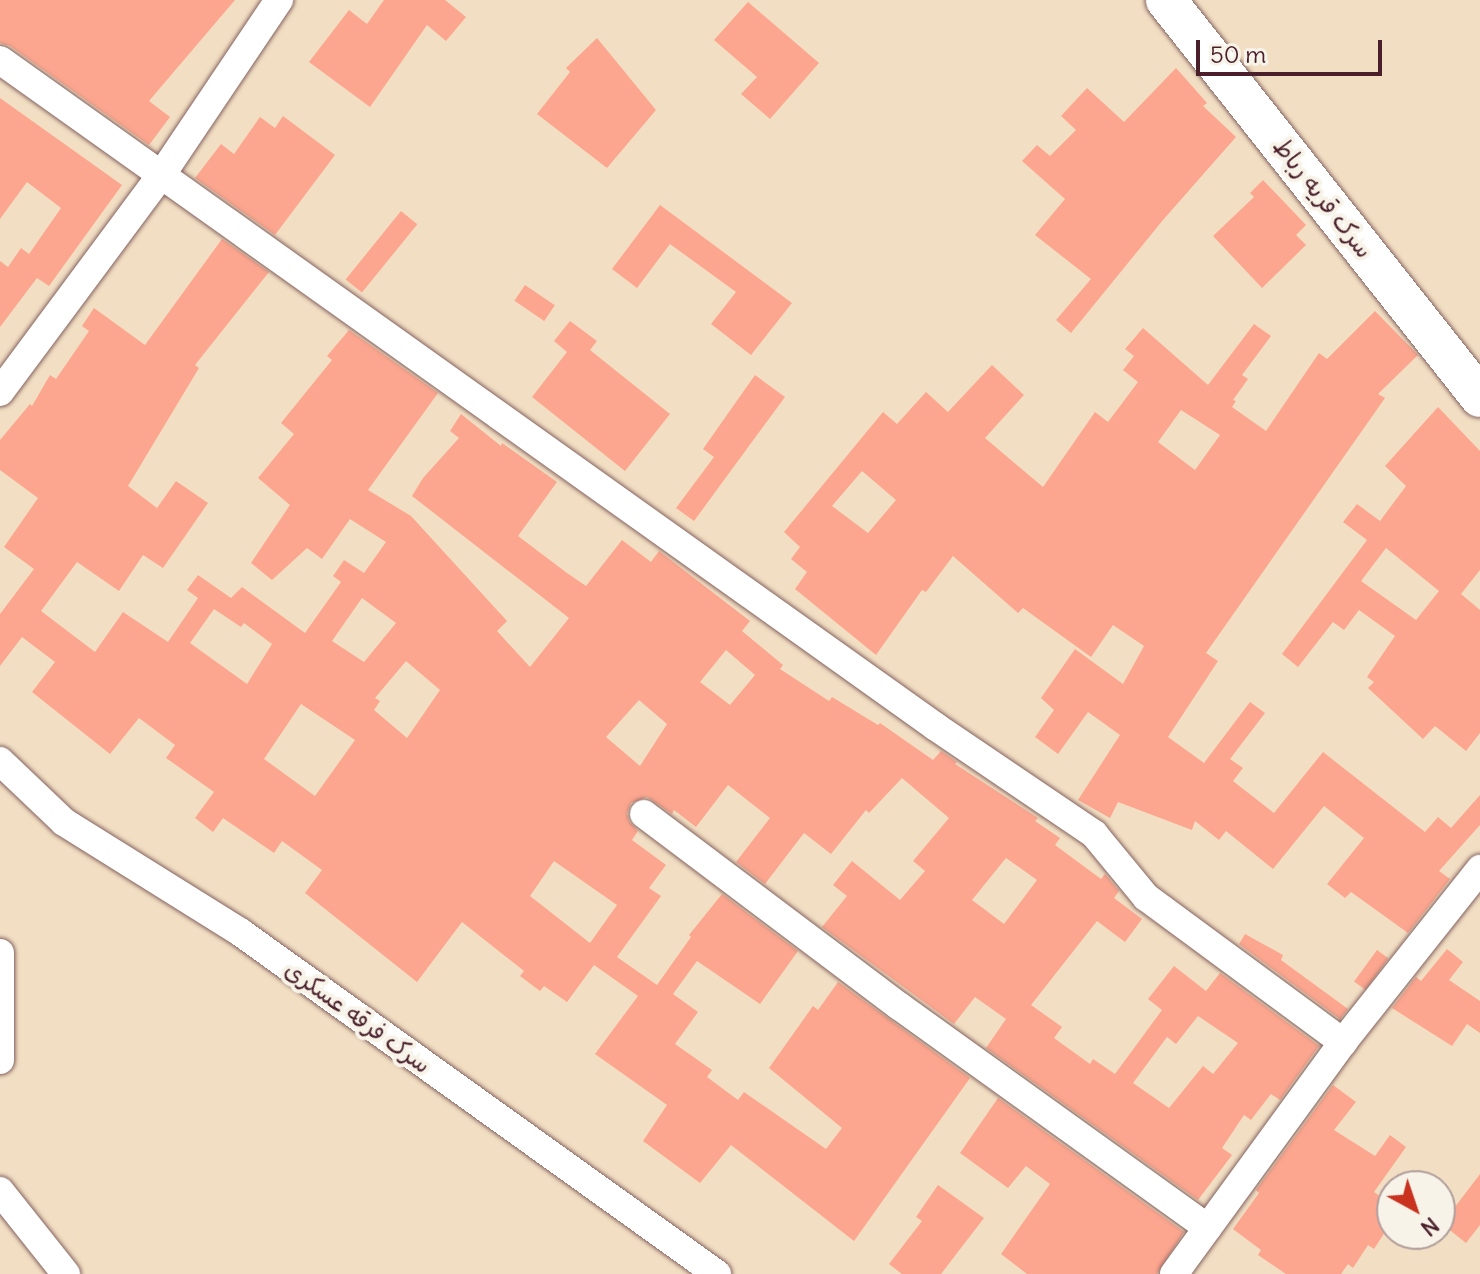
<!DOCTYPE html>
<html>
<head>
<meta charset="utf-8">
<style>
	body { margin:0 }
	#map { position:relative; width:1480px; height:1274px; overflow:hidden; background:#f2dfc3; font-family:Delius,"Playpen Sans Arabic",sans-serif }
	div>[style] { position:absolute }
	.building>* { inset:0; background:#fca68f; transform-origin:0 0 }
	.roads { filter:drop-shadow(0 0 2px #856260) drop-shadow(0 0 2px #856260) }
	.street>* { height:28px; margin:-14px; padding:0 14px; transform-origin:14px; border-radius:14px; background:#fff }
	.secondary>* { height:40px; margin:-20px; padding:0 20px; transform-origin:20px; border-radius:20px; background:#fff }
	span { translate:-50% -50%; white-space:nowrap; text-align:center; line-height:1.15; -webkit-text-stroke:8px #f7f3e8; paint-order:stroke }
	.street-label { font-size:24px; color:#4a1f2b }
	.north { position:absolute; left:1376px; top:1170px; width:80px; height:80px; box-sizing:border-box; background:#f7f3e8; border:2px solid #b29e9c; border-radius:50%; rotate:140deg; font-size:22px; font-weight:700; line-height:32px; text-align:center; color:#4a1f2b }
	.north::after { content:''; display:block; margin:auto; width:28px; height:36px; background:#c8321e; clip-path:polygon(50% 0,100% 100%,50% 72%,0 100%) }
	.scale { position:absolute; left:1196px; top:40px; width:186px; height:36px; box-sizing:border-box; border:4px solid #4a1f2b; border-top:0; padding-left:10px; font-size:24px; line-height:28px; white-space:nowrap; color:#4a1f2b; -webkit-text-stroke:6px #f7f3e8; paint-order:stroke }
</style>
</head>
<body>
<div id="map">
	<div class="building">
		<div style="clip-path:polygon(0 0,235px 0,149px 101px,170px 117px,149px 145px,10px 46px,0 43px)"></div>
		<div style="clip-path:polygon(384px 0,445px 0,466px 17px,446px 41px,427px 25px,370px 107px,309px 62px,349px 10px,367px 24px)"></div>
		<div style="clip-path:polygon(748px 2px,819px 63px,770px 119px,741px 94px,757px 77px,714px 40px)"></div>
		<div style="clip-path:polygon(597px 38px,656px 110px,607px 168px,537px 114px,570px 72px,566px 68px)"></div>
		<div style="clip-path:polygon(1176px 68px,1207px 103px,1203px 106px,1236px 137px,1163px 220px,1071px 333px,1056px 320px,1091px 279px,1035px 235px,1065px 199px,1022px 161px,1037px 145px,1050px 156px,1076px 130px,1061px 116px,1087px 88px,1124px 122px)"></div>
		<div style="clip-path:polygon(0 98px,122px 185px,49px 286px,37px 278px,0 327px,0 261px,8px 267px,21px 248px,29px 254px,61px 208px,27px 182px,0 219px)"></div>
		<div style="clip-path:polygon(283px 116px,335px 155px,275px 235px,195px 178px,221px 144px,234px 154px,260px 117px,275px 128px)"></div>
		<div style="clip-path:polygon(1263px 180px,1306px 225px,1296px 235px,1306px 245px,1262px 288px,1213px 236px,1254px 197px,1250px 193px)"></div>
		<div style="clip-path:polygon(660px 205px,792px 303px,751px 355px,711px 324px,736px 292px,670px 244px,637px 288px,612px 269px)"></div>
		<div style="left:401px;top:211px;width:21px;height:88px;rotate:39deg"></div>
		<div style="clip-path:polygon(evenodd,222px 239px,269px 272px,195px 365px,199px 368px,128px 486px,157px 508px,176px 481px,208px 503px,163px 568px,143px 555px,119px 591px,77px 562px,41px 611px,95px 652px,123px 612px,168px 642px,198px 598px,187px 590px,198px 575px,231px 598px,242px 587px,305px 633px,341px 582px,333px 576px,344px 560px,364px 573px,386px 542px,350px 519px,322px 559px,307px 548px,272px 580px,251px 563px,290px 505px,258px 478px,294px 434px,281px 423px,332px 360px,327px 356px,349px 330px,438px 393px,368px 490px,411px 516px,507px 621px,497px 631px,530px 667px,569px 618px,412px 496px,423px 478px,459px 438px,450px 431px,461px 414px,501px 446px,502px 443px,557px 482px,518px 536px,567px 573px,586px 586px,622px 540px,651px 562px,659px 551px,750px 621px,742px 631px,783px 665px,780px 669px,829px 701px,832px 697px,878px 725px,880px 723px,933px 760px,941px 751px,957px 762px,955px 764px,1038px 818px,1035px 821px,1060px 838px,1055px 845px,1101px 879px,1105px 874px,1119px 891px,1114px 898px,1142px 919px,1125px 942px,1097px 921px,1031px 1005px,1062px 1027px,1054px 1038px,1090px 1064px,1093px 1059px,1115px 1074px,1162px 1010px,1148px 999px,1174px 966px,1206px 991px,1220px 973px,1319px 1046px,1280px 1100px,1271px 1094px,1251px 1120px,1244px 1115px,1222px 1148px,1232px 1155px,1198px 1200px,986px 1048px,1006px 1019px,975px 997px,954px 1024px,822px 927px,847px 896px,833px 885px,852px 861px,900px 900px,925px 871px,913px 861px,949px 818px,902px 778px,869px 813px,866px 810px,831px 854px,804px 833px,765px 884px,736px 862px,770px 818px,728px 785px,696px 827px,674px 810px,672px 814px,647px 797px,631px 803px,627px 813px,629px 821px,638px 831px,632px 840px,666px 865px,649px 888px,661px 896px,617px 957px,657px 985px,691px 937px,689px 935px,722px 894px,798px 951px,760px 1004px,697px 961px,673px 994px,698px 1012px,675px 1044px,712px 1070px,707px 1077px,738px 1100px,744px 1092px,826px 1149px,842px 1128px,769px 1068px,813px 1006px,818px 1010px,838px 982px,970px 1078px,854px 1241px,731px 1145px,700px 1183px,643px 1141px,667px 1105px,595px 1054px,638px 996px,594px 965px,567px 1002px,544px 986px,540px 991px,520px 976px,524px 971px,462px 922px,417px 982px,305px 893px,322px 870px,282px 841px,274px 853px,223px 818px,213px 832px,195px 818px,214px 792px,166px 758px,175px 745px,139px 718px,110px 754px,32px 692px,55px 662px,22px 637px,0 666px,0 614px,34px 569px,4px 547px,38px 498px,0 470px,0 440px,30px 404px,32px 406px,50px 375px,56px 379px,89px 331px,82px 326px,94px 308px,145px 345px,222px 239px,362px 598px,396px 623px,364px 662px,332px 641px,362px 598px,222px 239px,214px 609px,241px 627px,244px 623px,272px 644px,247px 684px,190px 643px,214px 609px,222px 239px,726px 650px,755px 675px,730px 705px,700px 682px,726px 650px,222px 239px,406px 661px,440px 690px,407px 738px,374px 710px,380px 701px,375px 698px,406px 661px,222px 239px,639px 700px,667px 724px,640px 766px,606px 737px,639px 700px,222px 239px,301px 704px,355px 740px,315px 796px,264px 759px,301px 704px,222px 239px,1006px 858px,1037px 880px,1004px 924px,972px 900px,1006px 858px,222px 239px,554px 861px,617px 905px,590px 943px,530px 896px,554px 861px,222px 239px,1198px 1016px,1238px 1043px,1213px 1074px,1203px 1066px,1169px 1108px,1133px 1083px,1167px 1037px,1176px 1044px,1198px 1016px)"></div>
		<div style="left:525px;top:285px;width:36px;height:19px;rotate:34deg"></div>
		<div style="clip-path:polygon(evenodd,1375px 311px,1418px 355px,1378px 394px,1385px 398px,1206px 653px,1218px 661px,1168px 737px,1204px 763px,1250px 702px,1265px 713px,1230px 759px,1243px 768px,1233px 781px,1274px 813px,1323px 752px,1425px 832px,1438px 817px,1451px 828px,1480px 795px,1480px 825px,1439px 871px,1450px 879px,1408px 933px,1351px 892px,1345px 898px,1327px 884px,1364px 838px,1324px 806px,1273px 869px,1226px 831px,1219px 840px,1195px 821px,1192px 830px,1118px 802px,1110px 818px,1078px 800px,1120px 735px,1088px 712px,1058px 754px,1035px 737px,1054px 710px,1041px 698px,1075px 649px,1123px 684px,1144px 646px,1113px 625px,1091px 657px,1023px 608px,1018px 613px,953px 556px,926px 592px,922px 590px,876px 655px,795px 589px,807px 572px,791px 559px,800px 547px,784px 532px,883px 412px,897px 424px,926px 392px,948px 412px,992px 365px,1024px 395px,985px 438px,1043px 487px,1095px 412px,1108px 422px,1138px 382px,1123px 370px,1134px 356px,1125px 349px,1143px 328px,1208px 385px,1254px 324px,1271px 336px,1242px 375px,1248px 379px,1233px 400px,1236px 401px,1232px 407px,1266px 431px,1319px 353px,1327px 359px,1375px 311px,1181px 410px,1220px 435px,1195px 470px,1158px 442px,1181px 410px,1375px 311px,862px 471px,896px 500px,868px 533px,832px 506px,862px 471px)"></div>
		<div style="clip-path:polygon(570px 321px,597px 341px,590px 350px,670px 414px,625px 471px,532px 397px,567px 352px,554px 341px)"></div>
		<div style="clip-path:polygon(755px 375px,785px 397px,694px 521px,676px 508px,714px 457px,703px 449px)"></div>
		<div style="clip-path:polygon(evenodd,1438px 407px,1480px 451px,1480px 570px,1461px 594px,1480px 610px,1480px 733px,1466px 751px,1435px 726px,1423px 739px,1368px 688px,1374px 682px,1367px 677px,1395px 636px,1359px 610px,1344px 630px,1333px 622px,1298px 667px,1282px 654px,1367px 540px,1343px 522px,1357px 504px,1380px 521px,1406px 486px,1385px 466px,1438px 407px,1386px 548px,1439px 591px,1416px 620px,1361px 581px,1386px 548px)"></div>
		<div style="clip-path:polygon(1245px 934px,1283px 955px,1281px 960px,1348px 1009px,1340px 1019px,1239px 944px)"></div>
		<div style="clip-path:polygon(1447px 949px,1463px 962px,1449px 980px,1480px 1001px,1480px 1033px,1467px 1024px,1452px 1046px,1392px 1008px,1416px 977px,1421px 981px)"></div>
		<div style="left:1377px;top:950px;width:14px;height:39px;rotate:36deg"></div>
		<div style="clip-path:polygon(1333px 1085px,1356px 1102px,1334px 1130px,1375px 1156px,1390px 1135px,1406px 1147px,1374px 1192px,1392px 1204px,1392px 1221px,1374px 1249px,1368px 1245px,1353px 1268px,1348px 1264px,1341px 1274px,1286px 1274px,1258px 1255px,1261px 1250px,1233px 1229px,1259px 1193px,1256px 1190px)"></div>
		<div style="clip-path:polygon(998px 1098px,1184px 1232px,1157px 1274px,1027px 1274px,1001px 1254px,1050px 1184px,1026px 1166px,1008px 1188px,960px 1153px)"></div>
		<div style="clip-path:polygon(1480px 1174px,1480px 1225px,1466px 1243px,1442px 1224px)"></div>
		<div style="clip-path:polygon(938px 1185px,984px 1218px,941px 1274px,902px 1274px,889px 1264px,922px 1221px,916px 1217px)"></div>
	</div>
	<div class="roads">
		<div class="street">
			<div style="left:0;top:60px;width:1149px;rotate:35.47deg"></div>
			<div style="left:936px;top:727px;width:191px;rotate:34.1deg"></div>
			<div style="left:1094px;top:834px;width:82px;rotate:50.5deg"></div>
			<div style="left:1146px;top:897px;width:245px;rotate:36.4deg"></div>
			<div style="left:0;top:392px;width:272px;rotate:-53.4deg"></div>
			<div style="left:162px;top:174px;width:210px;rotate:-56.1deg"></div>
			<div style="left:0;top:761px;width:88px;rotate:43.6deg"></div>
			<div style="left:64px;top:822px;width:208px;rotate:32deg"></div>
			<div style="left:240px;top:932px;width:587px;rotate:35.64deg"></div>
			<div style="left:644px;top:814px;width:319px;rotate:37deg"></div>
			<div style="left:899px;top:1006px;width:380px;rotate:35.7deg"></div>
			<div style="left:0;top:953px;width:107px;rotate:90deg"></div>
			<div style="left:0;top:1191px;width:106px;rotate:51.5deg"></div>
			<div style="left:1174px;top:1274px;width:287px;rotate:-53.9deg"></div>
			<div style="left:1343px;top:1042px;width:221px;rotate:-51.6deg"></div>
		</div>
		<div class="secondary">
			<div style="left:1166px;top:0;width:506px;rotate:51.66deg"></div>
		</div>
	</div>
	<div class="street-label">
		<span style="left:1323px;top:198px;rotate:52deg">سرک قریه رباط</span>
		<span style="left:358px;top:1017px;rotate:36deg">سرک فرقه عسکری</span>
	</div>
	<div class="north">N</div>
	<div class="scale">50 m</div>
</div>
</body>
</html>
